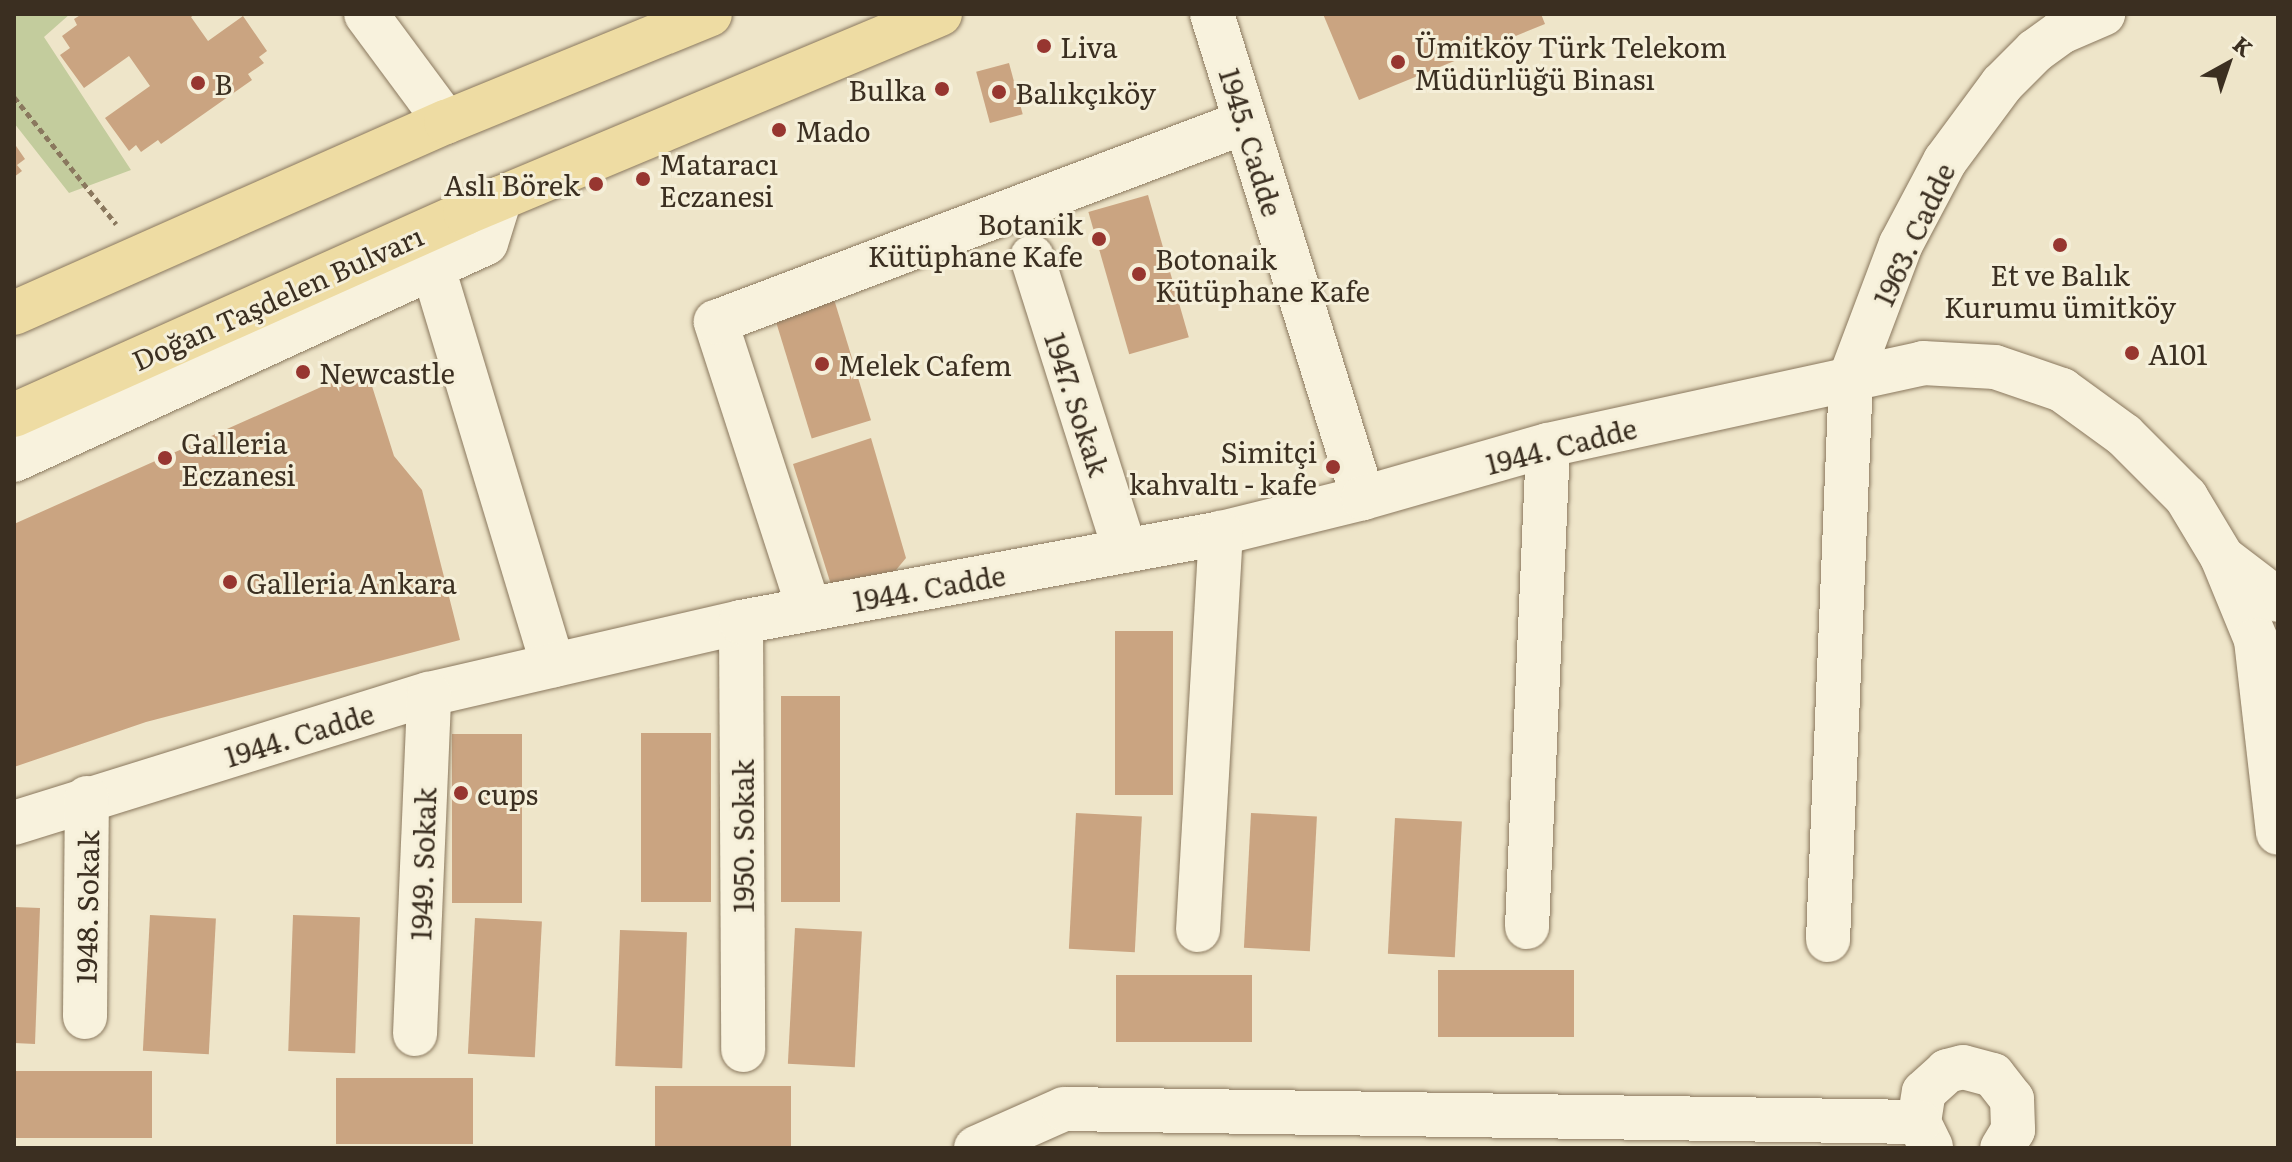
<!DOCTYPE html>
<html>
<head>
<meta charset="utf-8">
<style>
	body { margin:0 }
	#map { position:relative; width:2292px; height:1162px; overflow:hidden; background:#eee5c9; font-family:Literata,serif }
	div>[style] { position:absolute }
	.green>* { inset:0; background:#c3cc9d }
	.building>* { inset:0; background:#caa481; transform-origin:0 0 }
	.path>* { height:5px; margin-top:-2.5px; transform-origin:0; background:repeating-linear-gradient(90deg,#8a785e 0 6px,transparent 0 10px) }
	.roads { filter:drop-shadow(0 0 2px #8a785e) drop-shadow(0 0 2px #8a785e) }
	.minor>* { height:44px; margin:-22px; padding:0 22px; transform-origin:22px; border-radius:22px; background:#f8f2dd }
	.major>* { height:44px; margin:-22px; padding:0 22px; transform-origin:22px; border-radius:22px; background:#eedca3 }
	.dots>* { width:22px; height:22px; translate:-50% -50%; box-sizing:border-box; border:4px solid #f5efd9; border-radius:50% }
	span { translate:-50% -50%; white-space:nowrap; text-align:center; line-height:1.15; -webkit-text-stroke:6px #f5efd9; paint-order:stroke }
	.poi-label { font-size:28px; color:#3b2f21 }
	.left { translate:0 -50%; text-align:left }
	.right { translate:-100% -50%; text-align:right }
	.street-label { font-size:28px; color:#3b2f21 }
	.frame { position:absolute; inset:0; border:16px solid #3b2f21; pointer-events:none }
	.north { position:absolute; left:2188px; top:24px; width:80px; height:80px; -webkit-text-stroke:6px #f5efd9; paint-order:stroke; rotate:40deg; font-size:22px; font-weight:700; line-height:32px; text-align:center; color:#3b2f21 }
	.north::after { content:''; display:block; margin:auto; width:28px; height:36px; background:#3b2f21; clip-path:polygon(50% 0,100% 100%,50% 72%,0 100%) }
</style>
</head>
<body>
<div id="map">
	<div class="green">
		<div style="clip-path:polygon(14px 14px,70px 14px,44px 37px,131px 170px,69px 193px,14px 123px)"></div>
	</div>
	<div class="building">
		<div style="clip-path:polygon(82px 14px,195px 14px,191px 17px,208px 41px,243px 16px,267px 51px,259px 57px,264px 63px,248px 74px,252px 80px,161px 144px,158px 140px,141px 152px,136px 145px,129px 151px,105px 118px,150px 86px,129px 56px,84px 88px,60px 55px,70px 48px,62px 36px,77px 25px,74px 19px)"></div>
		<div style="clip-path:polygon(1323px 14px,1541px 14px,1545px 24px,1359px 100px)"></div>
		<div style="left:1009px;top:63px;width:53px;height:34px;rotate:75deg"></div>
		<div style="clip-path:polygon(14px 143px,25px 159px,17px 165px,22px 171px,14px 177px)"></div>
		<div style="left:1148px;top:195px;width:148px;height:62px;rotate:74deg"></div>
		<div style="left:833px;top:296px;width:130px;height:62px;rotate:73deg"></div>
		<div style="clip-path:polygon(366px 367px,394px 456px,422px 490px,460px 640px,146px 722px,14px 767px,14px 524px)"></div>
		<div style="clip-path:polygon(871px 438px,906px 558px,886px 582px,833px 591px,793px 464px)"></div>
		<div style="left:1115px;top:631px;width:58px;height:164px"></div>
		<div style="left:781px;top:696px;width:59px;height:206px"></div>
		<div style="left:641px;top:733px;width:70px;height:169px"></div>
		<div style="left:452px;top:734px;width:70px;height:169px"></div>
		<div style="left:1076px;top:813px;width:66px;height:136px;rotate:3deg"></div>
		<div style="left:1251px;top:813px;width:66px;height:135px;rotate:3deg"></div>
		<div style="left:1395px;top:818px;width:67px;height:136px;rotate:3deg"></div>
		<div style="clip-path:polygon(14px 907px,40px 908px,35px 1044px,14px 1043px)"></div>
		<div style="left:150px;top:915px;width:66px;height:136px;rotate:3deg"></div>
		<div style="left:293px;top:915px;width:67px;height:136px;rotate:2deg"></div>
		<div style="left:475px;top:918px;width:67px;height:136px;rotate:3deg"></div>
		<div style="left:795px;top:928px;width:67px;height:136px;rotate:3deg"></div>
		<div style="left:620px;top:930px;width:67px;height:136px;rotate:2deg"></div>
		<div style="left:1438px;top:970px;width:136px;height:67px"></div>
		<div style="left:1116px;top:975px;width:136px;height:67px"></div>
		<div style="left:16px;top:1071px;width:136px;height:67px"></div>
		<div style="left:336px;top:1078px;width:137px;height:66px"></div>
		<div style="left:655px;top:1086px;width:136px;height:62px"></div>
	</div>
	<div class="path">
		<div style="left:14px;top:97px;width:163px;rotate:51.2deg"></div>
	</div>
	<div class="roads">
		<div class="minor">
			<div style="left:366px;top:14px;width:134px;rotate:53.5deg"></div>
			<div style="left:1212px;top:14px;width:507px;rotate:72.67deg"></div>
			<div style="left:1032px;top:257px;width:308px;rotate:72.4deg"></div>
			<div style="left:433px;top:268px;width:415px;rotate:73.2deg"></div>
			<div style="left:14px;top:460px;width:519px;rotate:-24.69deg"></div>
			<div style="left:486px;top:243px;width:47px;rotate:-72.7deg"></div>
			<div style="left:2223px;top:558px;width:69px;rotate:37.4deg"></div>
			<div style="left:809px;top:609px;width:302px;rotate:-108deg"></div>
			<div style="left:716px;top:322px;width:566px;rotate:-20.71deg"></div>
			<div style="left:741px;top:622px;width:428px;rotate:89.7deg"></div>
			<div style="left:14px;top:823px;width:435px;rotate:-17.3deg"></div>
			<div style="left:429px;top:694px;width:320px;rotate:-13deg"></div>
			<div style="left:741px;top:622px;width:488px;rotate:-10.5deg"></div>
			<div style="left:1221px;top:533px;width:146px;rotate:-13.8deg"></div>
			<div style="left:1363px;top:498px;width:192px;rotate:-16deg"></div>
			<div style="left:1548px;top:445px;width:384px;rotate:-12.3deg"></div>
			<div style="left:1923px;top:363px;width:72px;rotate:3.2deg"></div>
			<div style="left:1995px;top:367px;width:71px;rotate:18.9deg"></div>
			<div style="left:2062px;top:390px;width:77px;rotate:36deg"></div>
			<div style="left:2124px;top:435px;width:88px;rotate:45deg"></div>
			<div style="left:2186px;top:497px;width:70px;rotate:59deg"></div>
			<div style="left:2222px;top:557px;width:90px;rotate:67.7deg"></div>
			<div style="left:2256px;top:640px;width:194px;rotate:83.5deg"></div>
			<div style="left:1527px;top:927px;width:482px;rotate:-87.5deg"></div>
			<div style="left:1198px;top:930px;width:398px;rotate:-86.7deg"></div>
			<div style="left:1828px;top:940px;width:564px;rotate:-87.66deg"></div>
			<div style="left:1851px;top:376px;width:141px;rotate:-69.3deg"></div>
			<div style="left:1901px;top:244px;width:94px;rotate:-62.1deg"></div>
			<div style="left:1945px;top:161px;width:96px;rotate:-53.5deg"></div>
			<div style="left:2002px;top:84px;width:47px;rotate:-45deg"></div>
			<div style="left:2035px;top:51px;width:32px;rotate:-36deg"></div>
			<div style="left:2061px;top:32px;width:46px;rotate:-23.2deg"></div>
			<div style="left:85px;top:1017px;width:219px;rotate:-89.5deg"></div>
			<div style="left:415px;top:1034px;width:340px;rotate:-87.6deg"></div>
			<div style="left:1931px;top:1147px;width:28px;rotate:-116deg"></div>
			<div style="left:1919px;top:1122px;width:30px;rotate:-81deg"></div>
			<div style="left:1924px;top:1092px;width:31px;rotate:-42deg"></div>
			<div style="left:1947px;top:1071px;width:16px;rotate:-14deg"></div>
			<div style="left:1963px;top:1067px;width:31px;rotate:15deg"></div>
			<div style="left:1993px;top:1075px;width:31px;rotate:52deg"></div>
			<div style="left:2012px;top:1099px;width:31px;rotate:88deg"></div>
			<div style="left:2013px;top:1130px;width:21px;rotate:121deg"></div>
			<div style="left:976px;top:1148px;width:96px;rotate:-23.9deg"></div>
			<div style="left:1064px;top:1109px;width:855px;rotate:0.87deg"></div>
		</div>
		<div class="major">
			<div style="left:14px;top:313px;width:472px;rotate:-23.9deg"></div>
			<div style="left:446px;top:122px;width:285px;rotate:-22.2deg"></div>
			<div style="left:14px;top:415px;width:494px;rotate:-24.1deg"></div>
			<div style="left:465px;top:213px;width:515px;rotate:-22.73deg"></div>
		</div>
	</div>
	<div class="dots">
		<div style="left:1044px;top:46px;background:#973630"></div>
		<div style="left:1398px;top:62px;background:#973630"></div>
		<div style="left:198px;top:83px;background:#973630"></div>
		<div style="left:942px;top:89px;background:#973630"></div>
		<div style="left:999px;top:92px;background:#973630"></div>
		<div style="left:779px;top:130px;background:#973630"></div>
		<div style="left:643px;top:179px;background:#973630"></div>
		<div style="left:596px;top:184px;background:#973630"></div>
		<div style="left:1099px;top:239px;background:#973630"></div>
		<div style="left:2060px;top:245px;background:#973630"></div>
		<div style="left:1139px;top:274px;background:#973630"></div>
		<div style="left:2132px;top:353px;background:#973630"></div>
		<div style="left:822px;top:364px;background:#973630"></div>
		<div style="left:303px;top:372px;background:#973630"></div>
		<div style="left:165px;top:458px;background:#973630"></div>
		<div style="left:1333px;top:467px;background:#973630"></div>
		<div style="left:230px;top:582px;background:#973630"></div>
		<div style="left:461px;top:793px;background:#973630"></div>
	</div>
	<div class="poi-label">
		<span class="left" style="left:1060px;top:46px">Liva</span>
		<span class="left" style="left:1414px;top:62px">Ümitköy Türk Telekom<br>Müdürlüğü Binası</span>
		<span class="left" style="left:214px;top:83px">B</span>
		<span class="right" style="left:926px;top:89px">Bulka</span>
		<span class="left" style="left:1015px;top:92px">Balıkçıköy</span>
		<span class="left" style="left:795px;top:130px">Mado</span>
		<span class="left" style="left:659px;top:179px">Mataracı<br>Eczanesi</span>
		<span class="right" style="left:580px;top:184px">Aslı Börek</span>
		<span class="right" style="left:1083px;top:239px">Botanik<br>Kütüphane Kafe</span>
		<span class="left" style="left:1155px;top:274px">Botonaik<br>Kütüphane Kafe</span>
		<span style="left:2060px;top:290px">Et ve Balık<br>Kurumu ümitköy</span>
		<span class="left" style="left:2148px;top:353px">A101</span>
		<span class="left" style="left:838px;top:364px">Melek Cafem</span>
		<span class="left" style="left:319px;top:372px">Newcastle</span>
		<span class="left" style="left:181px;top:458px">Galleria<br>Eczanesi</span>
		<span class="right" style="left:1317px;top:467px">Simitçi<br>kahvaltı - kafe</span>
		<span class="left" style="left:246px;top:582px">Galleria Ankara</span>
		<span class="left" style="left:477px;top:793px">cups</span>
	</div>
	<div class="street-label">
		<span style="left:1252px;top:142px;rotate:73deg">1945. Cadde</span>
		<span style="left:1913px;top:234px;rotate:-65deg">1963. Cadde</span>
		<span style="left:277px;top:297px;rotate:-24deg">Doğan Taşdelen Bulvarı</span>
		<span style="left:1078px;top:404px;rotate:72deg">1947. Sokak</span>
		<span style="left:1561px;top:445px;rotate:-14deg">1944. Cadde</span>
		<span style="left:929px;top:587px;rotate:-10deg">1944. Cadde</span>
		<span style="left:299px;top:734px;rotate:-17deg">1944. Cadde</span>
		<span style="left:742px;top:836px;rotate:-90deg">1950. Sokak</span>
		<span style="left:422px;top:864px;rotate:-88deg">1949. Sokak</span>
		<span style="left:86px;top:907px;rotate:-89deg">1948. Sokak</span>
	</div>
	<div class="frame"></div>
	<div class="north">K</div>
</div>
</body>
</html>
